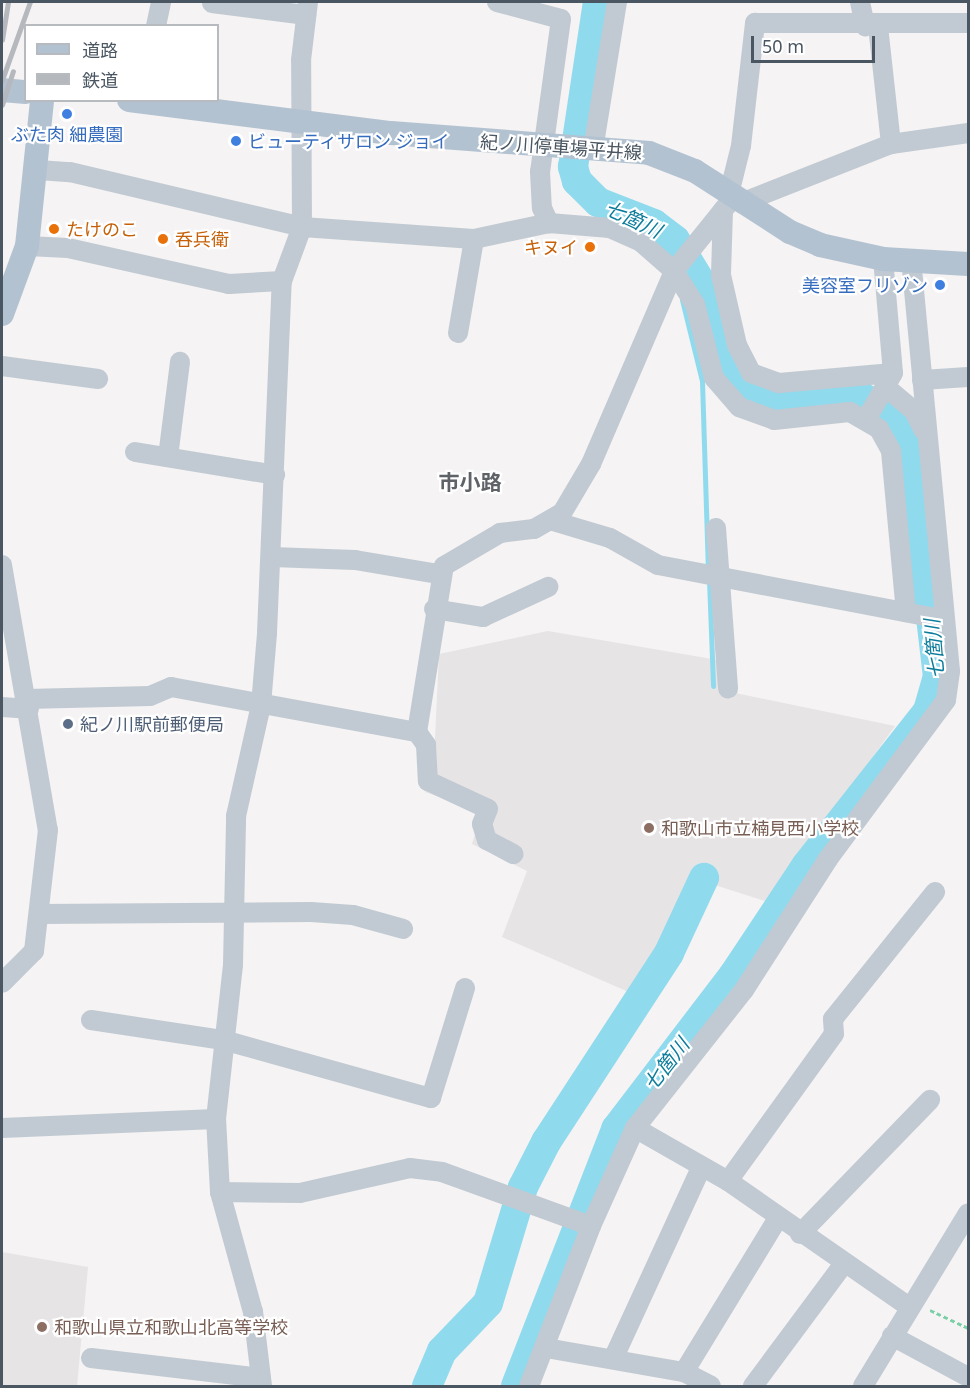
<!DOCTYPE html>
<html>
<head>
<meta charset="utf-8">
<style>
	body { margin:0 }
	#map { position:relative; width:970px; height:1388px; overflow:hidden; background:#f5f3f3; font-family:"Noto Sans","Noto Sans JP",sans-serif }
	div>[style] { position:absolute }
	.education>* { inset:0; background:#e6e4e5 }
	.stream>* { height:5px; margin:-2.5px; padding:0 2.5px; transform-origin:2.5px; border-radius:2.5px; background:#90daee }
	.river>* { height:30px; margin:-15px; padding:0 15px; transform-origin:15px; border-radius:15px; background:#90daee }
	.path>* { height:3px; margin-top:-1.5px; transform-origin:0; background:repeating-linear-gradient(90deg,#7ad0a6 0 4.5px,transparent 0 7.5px) }
	.minor>* { height:20px; margin:-10px; padding:0 10px; transform-origin:10px; border-radius:10px; background:#c1cad2 }
	.major>* { height:24px; margin:-12px; padding:0 12px; transform-origin:12px; border-radius:12px; background:#b3c2d1 }
	.rail>* { height:4.5px; margin:-2.25px; padding:0 2.25px; transform-origin:2.25px; border-radius:2.25px; background:#b5b8bd }
	.dots>* { width:16px; height:16px; translate:-50% -50%; box-sizing:border-box; border:3px solid #fff; border-radius:50% }
	span { translate:-50% -50%; white-space:nowrap; text-align:center; line-height:1.15; -webkit-text-stroke:4.5px #fff; paint-order:stroke }
	.shop-label { font-size:18px; color:#366cbe }
	.left { translate:0 -50%; text-align:left }
	.right { translate:-100% -50%; text-align:right }
	.street-label { font-size:18px; color:#4a5661 }
	.food-label { font-size:18px; color:#c56008 }
	.service-label { font-size:18px; color:#4e5e75 }
	.education-label { font-size:18px; color:#785e54 }
	.water-label { font-size:20px; color:#0c7c9b; font-style:italic }
	.quarter-label { font-size:21px; color:#5f6368; font-weight:700 }
	.frame { position:absolute; inset:0; border:3px solid #4a5661; pointer-events:none }
	.legend { position:absolute; left:24px; top:24px; width:195px; height:78px; box-sizing:border-box; background:#fff; border:2px solid #b7bbc0; margin:0; padding:8px 10px; list-style:none; font-size:18px; color:#4a5661 }
	.legend li { display:flex; align-items:center; gap:12px; height:30px }
	.legend b { width:30px; border:2px solid #b7bbc0 }
	.scale { position:absolute; left:751px; top:36px; width:124px; height:27px; box-sizing:border-box; border:3px solid #4a5661; border-top:0; padding-left:8px; font-size:18px; line-height:21px; white-space:nowrap; color:#4a5661; -webkit-text-stroke:4px #fff; paint-order:stroke }
</style>
</head>
<body>
<div id="map">
	<div class="education">
		<div style="clip-path:polygon(548px 631px,718px 660px,721px 690px,895px 726px,768px 902px,693px 878px,631px 993px,502px 937px,527px 871px,472px 844px,482px 812px,425px 792px,435px 738px,439px 654px)"></div>
		<div style="clip-path:polygon(2px 1252px,88px 1267px,77px 1386px,2px 1386px)"></div>
	</div>
	<div class="stream">
		<div style="left:689px;top:280px;width:14px;rotate:-54deg"></div>
		<div style="left:682px;top:300px;width:83px;rotate:76.1deg"></div>
		<div style="left:702px;top:381px;width:190px;rotate:88.2deg"></div>
		<div style="left:709px;top:580px;width:106px;rotate:87.8deg"></div>
	</div>
	<div class="river">
		<div style="left:427px;top:1386px;width:38px;rotate:-67deg"></div>
		<div style="left:442px;top:1351px;width:66px;rotate:-46.2deg"></div>
		<div style="left:488px;top:1303px;width:121px;rotate:-73.2deg"></div>
		<div style="left:523px;top:1187px;width:51px;rotate:-62.9deg"></div>
		<div style="left:546px;top:1142px;width:225px;rotate:-56.9deg"></div>
		<div style="left:669px;top:953px;width:83px;rotate:-65deg"></div>
		<div style="left:516px;top:1386px;width:276px;rotate:-68.7deg"></div>
		<div style="left:616px;top:1129px;width:193px;rotate:-52.6deg"></div>
		<div style="left:733px;top:976px;width:132px;rotate:-56.4deg"></div>
		<div style="left:806px;top:866px;width:197px;rotate:-51.8deg"></div>
		<div style="left:928px;top:711px;width:35px;rotate:-74deg"></div>
		<div style="left:938px;top:677px;width:224px;rotate:-96.7deg"></div>
		<div style="left:912px;top:455px;width:44px;rotate:-115.4deg"></div>
		<div style="left:893px;top:415px;width:39px;rotate:-150deg"></div>
		<div style="left:859px;top:395px;width:83px;rotate:176.6deg"></div>
		<div style="left:776px;top:400px;width:40px;rotate:-158deg"></div>
		<div style="left:739px;top:385px;width:37px;rotate:-119deg"></div>
		<div style="left:721px;top:353px;width:60px;rotate:-102.4deg"></div>
		<div style="left:708px;top:294px;width:63px;rotate:-121.4deg"></div>
		<div style="left:675px;top:240px;width:26px;rotate:-143deg"></div>
		<div style="left:654px;top:224px;width:60px;rotate:-158.6deg"></div>
		<div style="left:598px;top:202px;width:30px;rotate:-135deg"></div>
		<div style="left:577px;top:181px;width:15px;rotate:-106deg"></div>
		<div style="left:573px;top:167px;width:167px;rotate:-81.4deg"></div>
	</div>
	<div class="path">
		<div style="left:930px;top:1310px;width:42px;rotate:25.3deg"></div>
	</div>
	<div class="minor">
		<div style="left:497px;top:2px;width:66px;rotate:14.9deg"></div>
		<div style="left:561px;top:19px;width:154px;rotate:97.8deg"></div>
		<div style="left:540px;top:172px;width:36px;rotate:87deg"></div>
		<div style="left:542px;top:208px;width:17px;rotate:65deg"></div>
		<div style="left:549px;top:223px;width:61px;rotate:4.7deg"></div>
		<div style="left:610px;top:228px;width:34px;rotate:24deg"></div>
		<div style="left:641px;top:242px;width:44px;rotate:41.3deg"></div>
		<div style="left:674px;top:271px;width:39px;rotate:58deg"></div>
		<div style="left:695px;top:304px;width:76px;rotate:75.6deg"></div>
		<div style="left:714px;top:378px;width:38px;rotate:49deg"></div>
		<div style="left:739px;top:407px;width:37px;rotate:20deg"></div>
		<div style="left:774px;top:420px;width:76px;rotate:-6deg"></div>
		<div style="left:850px;top:412px;width:34px;rotate:30deg"></div>
		<div style="left:879px;top:429px;width:25px;rotate:61deg"></div>
		<div style="left:891px;top:451px;width:162px;rotate:84.7deg"></div>
		<div style="left:860px;top:2px;width:25px;rotate:78deg"></div>
		<div style="left:212px;top:3px;width:95px;rotate:7.3deg"></div>
		<div style="left:156px;top:26px;width:25px;rotate:-78deg"></div>
		<div style="left:878px;top:26px;width:119px;rotate:83.7deg"></div>
		<div style="left:593px;top:150px;width:150px;rotate:-80.8deg"></div>
		<div style="left:38px;top:170px;width:32px;rotate:4deg"></div>
		<div style="left:70px;top:172px;width:238px;rotate:13.3deg"></div>
		<div style="left:302px;top:227px;width:172px;rotate:4deg"></div>
		<div style="left:474px;top:239px;width:77px;rotate:-12deg"></div>
		<div style="left:729px;top:194px;width:49px;rotate:-76deg"></div>
		<div style="left:741px;top:146px;width:124px;rotate:-83.5deg"></div>
		<div style="left:755px;top:23px;width:213px"></div>
		<div style="left:741px;top:203px;width:161px;rotate:-21.5deg"></div>
		<div style="left:891px;top:144px;width:78px;rotate:-8.1deg"></div>
		<div style="left:723px;top:210px;width:65px;rotate:91.8deg"></div>
		<div style="left:721px;top:275px;width:72px;rotate:77.1deg"></div>
		<div style="left:737px;top:345px;width:31px;rotate:63deg"></div>
		<div style="left:751px;top:373px;width:30px;rotate:20deg"></div>
		<div style="left:779px;top:383px;width:114px;rotate:-5deg"></div>
		<div style="left:27px;top:246px;width:41px;rotate:2.8deg"></div>
		<div style="left:68px;top:248px;width:165px;rotate:12.6deg"></div>
		<div style="left:229px;top:284px;width:53px;rotate:-3.2deg"></div>
		<div style="left:458px;top:333px;width:95px;rotate:-80.3deg"></div>
		<div style="left:2px;top:366px;width:97px;rotate:7.7deg"></div>
		<div style="left:922px;top:380px;width:46px;rotate:-3.7deg"></div>
		<div style="left:888px;top:389px;width:34px;rotate:40deg"></div>
		<div style="left:914px;top:411px;width:22px;rotate:63deg"></div>
		<div style="left:867px;top:418px;width:52px;rotate:-60deg"></div>
		<div style="left:893px;top:373px;width:114px;rotate:-95deg"></div>
		<div style="left:135px;top:452px;width:142px;rotate:9.3deg"></div>
		<div style="left:168px;top:457px;width:96px;rotate:-82.8deg"></div>
		<div style="left:553px;top:521px;width:59px;rotate:16.6deg"></div>
		<div style="left:610px;top:538px;width:55px;rotate:29.4deg"></div>
		<div style="left:658px;top:565px;width:292px;rotate:10.8deg"></div>
		<div style="left:716px;top:528px;width:161px;rotate:85.7deg"></div>
		<div style="left:272px;top:557px;width:83px;rotate:2.1deg"></div>
		<div style="left:355px;top:560px;width:85px;rotate:9.5deg"></div>
		<div style="left:2px;top:565px;width:269px;rotate:80.2deg"></div>
		<div style="left:48px;top:830px;width:122px;rotate:96.6deg"></div>
		<div style="left:34px;top:951px;width:45px;rotate:135deg"></div>
		<div style="left:434px;top:609px;width:50px;rotate:9.3deg"></div>
		<div style="left:483px;top:617px;width:72px;rotate:-24.8deg"></div>
		<div style="left:27px;top:699px;width:123px;rotate:-1.4deg"></div>
		<div style="left:150px;top:696px;width:23px;rotate:-23deg"></div>
		<div style="left:171px;top:687px;width:250px;rotate:10.4deg"></div>
		<div style="left:417px;top:732px;width:168px;rotate:-80.8deg"></div>
		<div style="left:444px;top:566px;width:65px;rotate:-30.5deg"></div>
		<div style="left:500px;top:533px;width:34px;rotate:-7deg"></div>
		<div style="left:534px;top:529px;width:32px;rotate:-30deg"></div>
		<div style="left:562px;top:513px;width:57px;rotate:-59.4deg"></div>
		<div style="left:591px;top:464px;width:210px;rotate:-66.7deg"></div>
		<div style="left:674px;top:271px;width:94px;rotate:-51.1deg"></div>
		<div style="left:2px;top:707px;width:27px;rotate:4deg"></div>
		<div style="left:417px;top:732px;width:16px;rotate:55deg"></div>
		<div style="left:426px;top:745px;width:36px;rotate:87deg"></div>
		<div style="left:428px;top:781px;width:66px;rotate:25deg"></div>
		<div style="left:488px;top:809px;width:16px;rotate:112deg"></div>
		<div style="left:482px;top:824px;width:17px;rotate:73deg"></div>
		<div style="left:487px;top:840px;width:30px;rotate:28deg"></div>
		<div style="left:40px;top:914px;width:271px;rotate:-0.4deg"></div>
		<div style="left:311px;top:912px;width:42px;rotate:4.1deg"></div>
		<div style="left:353px;top:915px;width:52px;rotate:15.6deg"></div>
		<div style="left:91px;top:1020px;width:134px;rotate:8.6deg"></div>
		<div style="left:223px;top:1040px;width:216px;rotate:15.6deg"></div>
		<div style="left:431px;top:1098px;width:115px;rotate:-72.8deg"></div>
		<div style="left:2px;top:1128px;width:214px;rotate:-2.4deg"></div>
		<div style="left:635px;top:1128px;width:107px;rotate:29.7deg"></div>
		<div style="left:728px;top:1181px;width:221px;rotate:34.8deg"></div>
		<div style="left:728px;top:1181px;width:181px;rotate:-54.2deg"></div>
		<div style="left:834px;top:1034px;width:15px;rotate:-94deg"></div>
		<div style="left:833px;top:1019px;width:163px;rotate:-51.2deg"></div>
		<div style="left:220px;top:1192px;width:80px;rotate:0.7deg"></div>
		<div style="left:300px;top:1193px;width:113px;rotate:-12.8deg"></div>
		<div style="left:410px;top:1168px;width:32px;rotate:7deg"></div>
		<div style="left:442px;top:1172px;width:158px;rotate:19.9deg"></div>
		<div style="left:591px;top:1226px;width:107px;rotate:-65.8deg"></div>
		<div style="left:635px;top:1128px;width:176px;rotate:-51.7deg"></div>
		<div style="left:744px;top:990px;width:156px;rotate:-57.3deg"></div>
		<div style="left:828px;top:859px;width:198px;rotate:-53.4deg"></div>
		<div style="left:946px;top:700px;width:29px;rotate:-82deg"></div>
		<div style="left:950px;top:671px;width:412px;rotate:-95.4deg"></div>
		<div style="left:800px;top:1234px;width:187px;rotate:-45.9deg"></div>
		<div style="left:892px;top:1336px;width:86px;rotate:28.3deg"></div>
		<div style="left:546px;top:1348px;width:140px;rotate:9.9deg"></div>
		<div style="left:684px;top:1372px;width:30px;rotate:27deg"></div>
		<div style="left:614px;top:1357px;width:210px;rotate:-65.3deg"></div>
		<div style="left:91px;top:1358px;width:171px;rotate:6.7deg"></div>
		<div style="left:684px;top:1372px;width:180px;rotate:-58.6deg"></div>
		<div style="left:262px;top:1386px;width:75px;rotate:-96.9deg"></div>
		<div style="left:253px;top:1312px;width:124px;rotate:-105.4deg"></div>
		<div style="left:220px;top:1192px;width:73px;rotate:-93.1deg"></div>
		<div style="left:216px;top:1119px;width:155px;rotate:-83.7deg"></div>
		<div style="left:233px;top:965px;width:149px;rotate:-88.8deg"></div>
		<div style="left:236px;top:816px;width:114px;rotate:-77.3deg"></div>
		<div style="left:261px;top:705px;width:72px;rotate:-85.2deg"></div>
		<div style="left:267px;top:633px;width:352px;rotate:-87.6deg"></div>
		<div style="left:282px;top:281px;width:58px;rotate:-69.7deg"></div>
		<div style="left:302px;top:227px;width:167px;rotate:-90.3deg"></div>
		<div style="left:301px;top:60px;width:58px;rotate:-83.1deg"></div>
		<div style="left:529px;top:1386px;width:172px;rotate:-68.8deg"></div>
		<div style="left:753px;top:1386px;width:151px;rotate:-53.4deg"></div>
		<div style="left:863px;top:1386px;width:202px;rotate:-58.7deg"></div>
	</div>
	<div class="major">
		<div style="left:2px;top:90px;width:24px;rotate:5deg"></div>
		<div style="left:129px;top:100px;width:264px;rotate:7.2deg"></div>
		<div style="left:391px;top:133px;width:259px;rotate:4.4deg"></div>
		<div style="left:649px;top:153px;width:49px;rotate:21.4deg"></div>
		<div style="left:695px;top:171px;width:113px;rotate:32.7deg"></div>
		<div style="left:790px;top:232px;width:33px;rotate:23deg"></div>
		<div style="left:820px;top:245px;width:65px;rotate:12.5deg"></div>
		<div style="left:883px;top:259px;width:85px;rotate:3.4deg"></div>
		<div style="left:2px;top:314px;width:72px;rotate:-69.8deg"></div>
		<div style="left:27px;top:246px;width:147px;rotate:-84.1deg"></div>
	</div>
	<div class="rail">
		<div style="left:2px;top:40px;width:38px;rotate:-81deg"></div>
		<div style="left:2px;top:80px;width:83px;rotate:-70.3deg"></div>
		<div style="left:2px;top:105px;width:35px;rotate:-72deg"></div>
	</div>
	<div class="dots">
		<div style="left:67px;top:114px;background:#3f7fe0"></div>
		<div style="left:236px;top:141px;background:#3f7fe0"></div>
		<div style="left:54px;top:229px;background:#e8710a"></div>
		<div style="left:163px;top:239px;background:#e8710a"></div>
		<div style="left:590px;top:247px;background:#e8710a"></div>
		<div style="left:940px;top:285px;background:#3f7fe0"></div>
		<div style="left:68px;top:724px;background:#5c6f8a"></div>
		<div style="left:649px;top:828px;background:#8d6e63"></div>
		<div style="left:42px;top:1327px;background:#8d6e63"></div>
	</div>
	<div class="shop-label">
		<span style="left:67px;top:134px">ぶた肉 細農園</span>
		<span class="left" style="left:248px;top:141px">ビューティサロン ジョイ</span>
		<span class="right" style="left:928px;top:285px">美容室フリゾン</span>
	</div>
	<div class="street-label">
		<span style="left:561px;top:147px;rotate:4deg">紀ノ川停車場平井線</span>
	</div>
	<div class="food-label">
		<span class="left" style="left:66px;top:229px">たけのこ</span>
		<span class="left" style="left:175px;top:239px">呑兵衛</span>
		<span class="right" style="left:578px;top:247px">キヌイ</span>
	</div>
	<div class="service-label">
		<span class="left" style="left:80px;top:724px">紀ノ川駅前郵便局</span>
	</div>
	<div class="education-label">
		<span class="left" style="left:661px;top:828px">和歌山市立楠見西小学校</span>
		<span class="left" style="left:54px;top:1327px">和歌山県立和歌山北高等学校</span>
	</div>
	<div class="water-label">
		<span style="left:633px;top:219px;rotate:25deg">七箇川</span>
		<span style="left:934px;top:649px;rotate:-95deg">七箇川</span>
		<span style="left:666px;top:1064px;rotate:-52deg">七箇川</span>
	</div>
	<div class="quarter-label">
		<span style="left:470px;top:482px">市小路</span>
	</div>
	<div class="frame"></div>
	<ul class="legend">
	<li><b style="height:8px;background:#b3c2d1"></b>道路</li>
	<li><b style="height:8px;background:#b5b8bd"></b>鉄道</li>
	</ul>
	<div class="scale">50 m</div>
</div>
</body>
</html>
